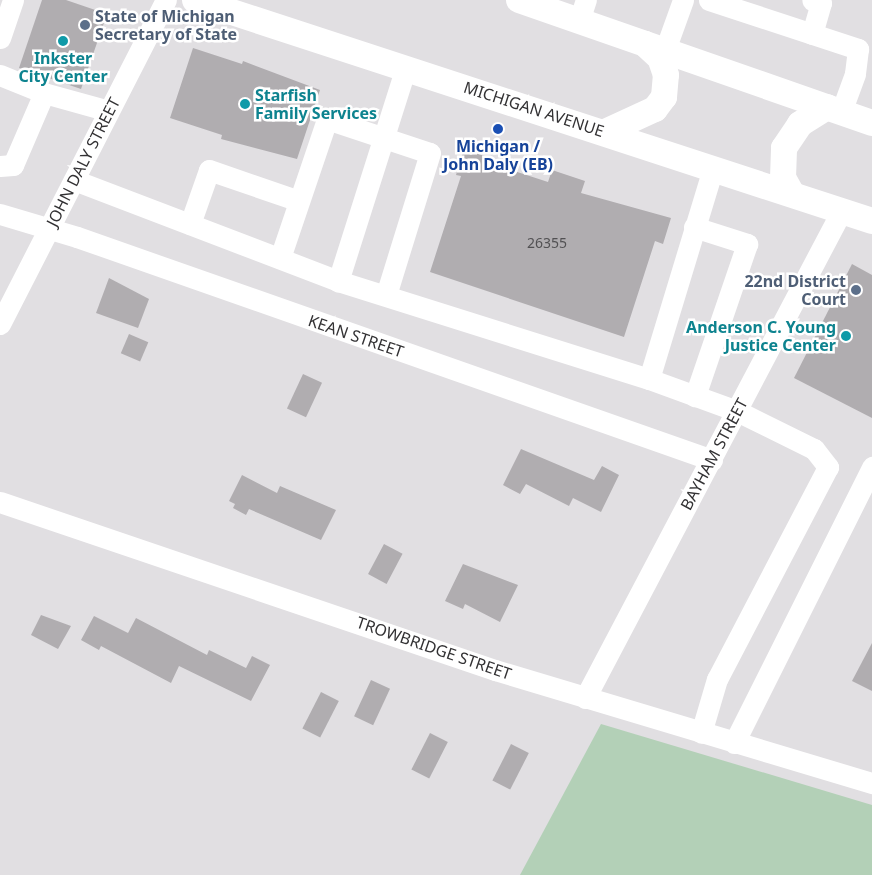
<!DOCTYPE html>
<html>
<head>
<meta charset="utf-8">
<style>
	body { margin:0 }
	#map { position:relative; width:872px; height:875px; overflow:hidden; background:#e1dfe2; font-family:"Noto Sans",sans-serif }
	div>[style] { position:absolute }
	.green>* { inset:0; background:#b3d0b7 }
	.building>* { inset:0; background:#b0adb0; transform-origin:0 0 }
	.minor>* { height:21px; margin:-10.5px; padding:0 10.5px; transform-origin:10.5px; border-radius:10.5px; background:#fff }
	.major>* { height:26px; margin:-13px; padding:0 13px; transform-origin:13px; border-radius:13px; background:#fff }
	.dots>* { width:14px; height:14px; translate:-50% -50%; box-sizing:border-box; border:2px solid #fff; border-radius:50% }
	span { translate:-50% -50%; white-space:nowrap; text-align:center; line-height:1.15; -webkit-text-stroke:5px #fff; paint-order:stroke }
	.number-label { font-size:14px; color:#525153 }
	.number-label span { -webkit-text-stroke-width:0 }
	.service-label { font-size:16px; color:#4e5e75; font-weight:700 }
	.left { translate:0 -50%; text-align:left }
	.right { translate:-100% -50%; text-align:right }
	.culture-label { font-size:16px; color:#0d838f; font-weight:700 }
	.street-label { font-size:16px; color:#333234 }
	.transit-label { font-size:16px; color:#164399; font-weight:700 }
</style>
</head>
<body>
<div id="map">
	<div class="green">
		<div style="clip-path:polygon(601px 724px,872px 805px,872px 875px,520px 875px)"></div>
	</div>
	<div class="building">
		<div style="clip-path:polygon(42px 0,66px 0,107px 14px,81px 89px,19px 68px)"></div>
		<div style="clip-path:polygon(193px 48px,242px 64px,243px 61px,320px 90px,297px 159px,221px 139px,222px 135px,170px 118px)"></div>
		<div style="clip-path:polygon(464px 149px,491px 158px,489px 163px,548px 182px,552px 170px,585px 181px,581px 193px,671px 218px,663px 244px,655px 241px,624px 337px,430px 272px,461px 176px,456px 175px)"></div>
		<div style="clip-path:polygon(852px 264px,872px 275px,872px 418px,794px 378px)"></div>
		<div style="clip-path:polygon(109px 278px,149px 299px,138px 328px,96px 313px)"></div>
		<div style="left:129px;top:334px;width:21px;height:21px;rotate:23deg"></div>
		<div style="left:303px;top:374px;width:21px;height:38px;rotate:25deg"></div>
		<div style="clip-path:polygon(521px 449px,594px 480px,602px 466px,619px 475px,601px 512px,573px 498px,569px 506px,526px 484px,520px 494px,503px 485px)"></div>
		<div style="clip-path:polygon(242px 475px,277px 493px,280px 486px,336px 510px,321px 540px,249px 509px,246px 515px,233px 508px,235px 504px,229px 501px)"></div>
		<div style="left:384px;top:544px;width:21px;height:34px;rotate:28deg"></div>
		<div style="clip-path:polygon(463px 564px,518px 585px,500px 622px,465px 604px,463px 609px,445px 601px)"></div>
		<div style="clip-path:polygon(41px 615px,71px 626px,58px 649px,31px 635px)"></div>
		<div style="clip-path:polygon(94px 616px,128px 633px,136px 618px,207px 655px,209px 650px,246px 668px,252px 656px,270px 665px,251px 701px,179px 666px,171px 683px,101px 646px,99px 650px,81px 640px)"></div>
		<div style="clip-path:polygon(872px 643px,872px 691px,852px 681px)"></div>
		<div style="left:371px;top:680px;width:21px;height:40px;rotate:25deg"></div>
		<div style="left:321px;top:692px;width:20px;height:41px;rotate:27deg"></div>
		<div style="left:430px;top:733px;width:20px;height:41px;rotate:27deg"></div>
		<div style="left:511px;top:744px;width:20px;height:41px;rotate:27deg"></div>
	</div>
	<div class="minor">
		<div style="left:709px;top:0;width:157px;rotate:18.2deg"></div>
		<div style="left:858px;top:49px;width:25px;rotate:97deg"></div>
		<div style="left:855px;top:74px;width:40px;rotate:110.2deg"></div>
		<div style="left:579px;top:21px;width:22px;rotate:-72deg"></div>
		<div style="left:812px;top:34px;width:32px;rotate:-74deg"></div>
		<div style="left:821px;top:3px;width:9px;rotate:-162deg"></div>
		<div style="left:0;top:38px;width:40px;rotate:-71.1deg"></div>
		<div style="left:665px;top:50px;width:53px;rotate:-70.2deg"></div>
		<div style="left:406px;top:67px;width:225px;rotate:107.6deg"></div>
		<div style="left:338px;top:281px;width:326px;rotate:17.5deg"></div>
		<div style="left:649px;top:379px;width:220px;rotate:-73.1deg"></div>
		<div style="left:0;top:75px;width:48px;rotate:22.2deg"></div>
		<div style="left:0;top:166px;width:13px;rotate:-4deg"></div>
		<div style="left:13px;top:165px;width:78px;rotate:-66.7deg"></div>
		<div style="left:44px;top:93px;width:67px;rotate:15.5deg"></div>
		<div style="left:74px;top:180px;width:283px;rotate:20.9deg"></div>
		<div style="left:0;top:214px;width:80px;rotate:16.6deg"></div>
		<div style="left:77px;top:237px;width:673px;rotate:19.35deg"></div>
		<div style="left:190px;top:224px;width:57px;rotate:-70.6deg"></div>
		<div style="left:209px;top:170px;width:95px;rotate:19deg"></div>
		<div style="left:694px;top:227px;width:56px;rotate:17.8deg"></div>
		<div style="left:747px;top:244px;width:161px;rotate:108.9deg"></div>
		<div style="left:280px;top:258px;width:147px;rotate:-71.3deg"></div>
		<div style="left:327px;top:119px;width:108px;rotate:18.3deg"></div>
		<div style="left:430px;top:153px;width:149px;rotate:107.2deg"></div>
		<div style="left:0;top:324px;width:364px;rotate:-62.9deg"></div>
		<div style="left:649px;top:379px;width:94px;rotate:20deg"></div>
		<div style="left:737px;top:411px;width:86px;rotate:26.3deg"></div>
		<div style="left:814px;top:449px;width:23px;rotate:52deg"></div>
		<div style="left:828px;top:467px;width:239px;rotate:117.6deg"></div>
		<div style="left:717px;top:679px;width:56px;rotate:106.5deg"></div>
		<div style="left:0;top:502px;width:523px;rotate:18.75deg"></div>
		<div style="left:495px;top:670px;width:394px;rotate:16.7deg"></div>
		<div style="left:585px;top:698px;width:552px;rotate:-62.23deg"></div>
		<div style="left:734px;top:743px;width:309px;rotate:-63.4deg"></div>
	</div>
	<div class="major">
		<div style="left:195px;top:0;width:712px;rotate:18.08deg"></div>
		<div style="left:519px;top:0;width:374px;rotate:19.2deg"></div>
		<div style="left:605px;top:132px;width:55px;rotate:-24.7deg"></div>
		<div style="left:655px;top:109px;width:15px;rotate:-53deg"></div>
		<div style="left:664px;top:97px;width:22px;rotate:-85deg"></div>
		<div style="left:666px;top:75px;width:18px;rotate:-109deg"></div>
		<div style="left:660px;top:58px;width:21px;rotate:-137deg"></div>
		<div style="left:792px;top:194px;width:18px;rotate:-119deg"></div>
		<div style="left:783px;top:178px;width:30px;rotate:-88deg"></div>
		<div style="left:784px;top:148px;width:29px;rotate:-56deg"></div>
		<div style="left:800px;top:124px;width:32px;rotate:-32deg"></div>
	</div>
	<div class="dots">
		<div style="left:85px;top:25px;background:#5c6f8a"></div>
		<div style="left:63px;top:41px;background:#0f9aa8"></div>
		<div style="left:245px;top:104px;background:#0f9aa8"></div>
		<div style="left:498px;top:129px;background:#1a4fb4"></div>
		<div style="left:856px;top:290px;background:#5c6f8a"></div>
		<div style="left:846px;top:336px;background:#0f9aa8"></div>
	</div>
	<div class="number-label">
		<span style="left:547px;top:243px">26355</span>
	</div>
	<div class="service-label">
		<span class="left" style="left:95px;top:25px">State of Michigan<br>Secretary of State</span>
		<span class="right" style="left:846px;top:290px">22nd District<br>Court</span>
	</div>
	<div class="culture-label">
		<span style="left:63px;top:67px">Inkster<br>City Center</span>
		<span class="left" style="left:255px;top:104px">Starfish<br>Family Services</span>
		<span class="right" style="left:836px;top:336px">Anderson C. Young<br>Justice Center</span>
	</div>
	<div class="street-label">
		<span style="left:534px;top:109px;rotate:18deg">MICHIGAN AVENUE</span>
		<span style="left:83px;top:162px;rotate:-63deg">JOHN DALY STREET</span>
		<span style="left:356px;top:336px;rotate:19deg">KEAN STREET</span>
		<span style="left:714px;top:454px;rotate:-62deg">BAYHAM STREET</span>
		<span style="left:434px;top:648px;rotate:19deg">TROWBRIDGE STREET</span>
	</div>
	<div class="transit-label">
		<span style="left:498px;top:155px">Michigan /<br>John Daly (EB)</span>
	</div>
</div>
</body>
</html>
